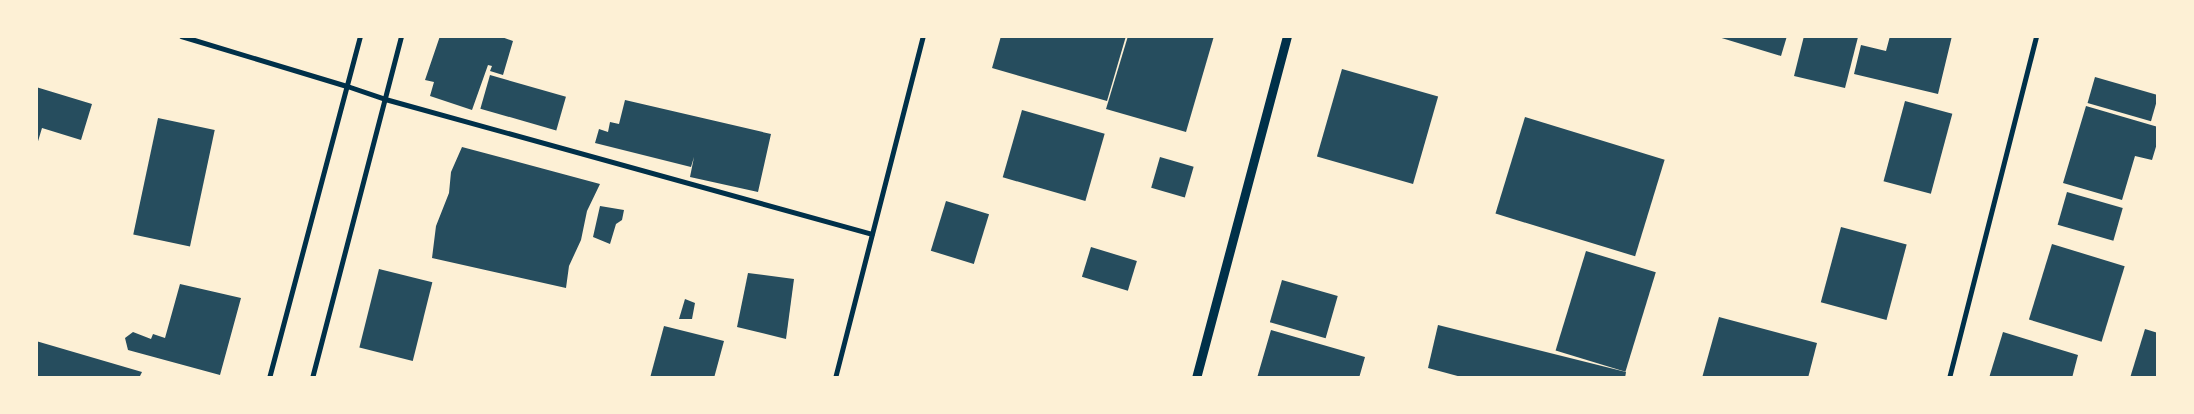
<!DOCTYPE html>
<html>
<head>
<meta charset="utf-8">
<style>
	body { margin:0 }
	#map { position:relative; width:2194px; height:414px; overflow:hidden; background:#fdf0d5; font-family:Arial,sans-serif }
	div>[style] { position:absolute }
	.building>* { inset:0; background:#264d5e; transform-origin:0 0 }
	.minor>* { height:5px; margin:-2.5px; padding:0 2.5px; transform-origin:2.5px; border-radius:2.5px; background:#003049 }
	.tertiary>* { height:9px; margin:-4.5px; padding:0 4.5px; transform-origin:4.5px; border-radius:4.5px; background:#003049 }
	span { translate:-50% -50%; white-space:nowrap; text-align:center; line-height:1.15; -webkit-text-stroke:5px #fdf0d5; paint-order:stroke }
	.frame { position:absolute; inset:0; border:38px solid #fdf0d5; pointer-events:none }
</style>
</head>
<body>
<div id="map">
	<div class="building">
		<div style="clip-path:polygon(440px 36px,499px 36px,513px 41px,503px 75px,490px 71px,492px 66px,488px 65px,472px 110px,430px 96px,434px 82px,425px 80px)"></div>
		<div style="clip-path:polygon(1001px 36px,1126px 36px,1107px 101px,992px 68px)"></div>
		<div style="clip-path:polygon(1128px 36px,1214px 36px,1186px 132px,1106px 109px)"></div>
		<div style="clip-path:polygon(1715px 36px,1787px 36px,1781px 56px)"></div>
		<div style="clip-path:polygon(1804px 36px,1858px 37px,1845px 88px,1794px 76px)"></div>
		<div style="clip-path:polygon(1890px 36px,1952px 36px,1938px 94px,1854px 74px,1861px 45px,1886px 51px)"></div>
		<div style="left:1342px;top:69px;width:100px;height:91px;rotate:16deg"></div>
		<div style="left:490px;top:75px;width:79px;height:35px;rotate:16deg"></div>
		<div style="left:2095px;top:77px;width:66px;height:27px;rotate:16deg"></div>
		<div style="clip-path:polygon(36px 87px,92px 104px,81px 140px,42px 128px,36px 148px)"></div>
		<div style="clip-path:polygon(625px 100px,771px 134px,758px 192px,690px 177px,694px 157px,691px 167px,595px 143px,599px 129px,608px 132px,610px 122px,619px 124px)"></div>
		<div style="left:1905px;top:101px;width:49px;height:83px;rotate:15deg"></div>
		<div style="clip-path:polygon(2086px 106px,2158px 127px,2158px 140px,2152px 160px,2135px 156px,2122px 200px,2063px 183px)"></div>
		<div style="left:1022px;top:110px;width:86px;height:70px;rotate:16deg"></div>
		<div style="left:1525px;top:117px;width:146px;height:101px;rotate:17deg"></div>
		<div style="left:158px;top:118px;width:58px;height:119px;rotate:12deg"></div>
		<div style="clip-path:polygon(462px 147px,600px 184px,587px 211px,581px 240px,569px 266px,566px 288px,432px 258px,436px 226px,449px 193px,451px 172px)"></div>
		<div style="left:1160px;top:157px;width:35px;height:32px;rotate:16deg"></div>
		<div style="left:2067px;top:192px;width:58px;height:34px;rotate:16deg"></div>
		<div style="left:946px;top:201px;width:45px;height:52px;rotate:17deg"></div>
		<div style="clip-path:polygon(600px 206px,624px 210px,622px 220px,616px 224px,610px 244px,593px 237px)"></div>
		<div style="left:1841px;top:227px;width:68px;height:78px;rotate:15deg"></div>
		<div style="left:2052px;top:244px;width:76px;height:79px;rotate:17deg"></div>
		<div style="left:1091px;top:247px;width:48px;height:31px;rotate:17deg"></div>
		<div style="left:1586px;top:251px;width:73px;height:104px;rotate:17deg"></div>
		<div style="left:379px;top:269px;width:55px;height:81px;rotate:14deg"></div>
		<div style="clip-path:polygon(748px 273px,794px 279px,786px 339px,737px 327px)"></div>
		<div style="left:1282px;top:280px;width:58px;height:44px;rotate:16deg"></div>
		<div style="clip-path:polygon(180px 284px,241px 298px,220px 375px,128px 350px,125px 338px,133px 332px,151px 339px,153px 334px,165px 338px)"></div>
		<div style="clip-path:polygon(685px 299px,695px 303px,692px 319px,679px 319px)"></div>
		<div style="clip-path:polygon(1719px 317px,1817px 343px,1808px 378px,1702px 378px)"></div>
		<div style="clip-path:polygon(1438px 325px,1626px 372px,1625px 378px,1465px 378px,1428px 368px)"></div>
		<div style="clip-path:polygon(664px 326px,724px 341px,714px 378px,650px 378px)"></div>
		<div style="clip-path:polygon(2145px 329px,2158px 333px,2158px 378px,2130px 378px)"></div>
		<div style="clip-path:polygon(1271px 330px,1365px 357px,1359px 378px,1328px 376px,1328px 378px,1257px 378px)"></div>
		<div style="clip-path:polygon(2003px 332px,2078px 355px,2072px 378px,1989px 378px)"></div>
		<div style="clip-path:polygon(36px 341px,142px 372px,139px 378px,36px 378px)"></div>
	</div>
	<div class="minor">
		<div style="left:181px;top:36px;width:173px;rotate:16.8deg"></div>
		<div style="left:347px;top:86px;width:40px;rotate:18.9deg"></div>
		<div style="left:385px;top:99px;width:505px;rotate:15.49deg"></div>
		<div style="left:269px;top:378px;width:354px;rotate:-75.1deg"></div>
		<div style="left:312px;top:378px;width:353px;rotate:-75.4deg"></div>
		<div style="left:835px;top:378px;width:353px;rotate:-75.6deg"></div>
		<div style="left:1949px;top:378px;width:353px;rotate:-75.7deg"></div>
	</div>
	<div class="tertiary">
		<div style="left:1196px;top:378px;width:354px;rotate:-75.1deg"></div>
	</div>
	<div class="frame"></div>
</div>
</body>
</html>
